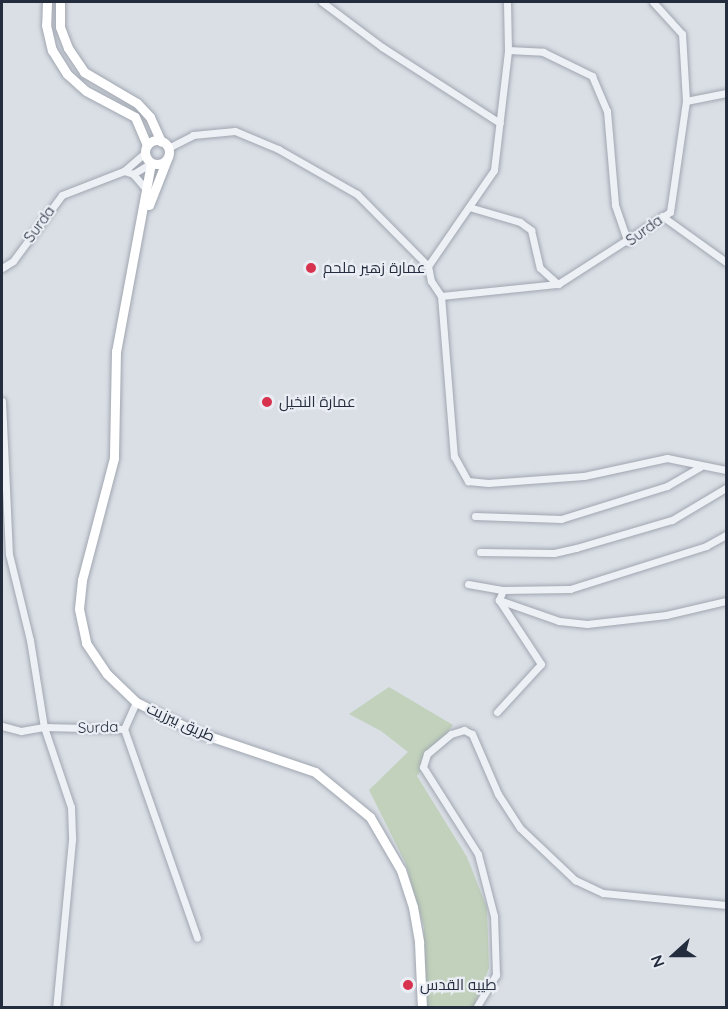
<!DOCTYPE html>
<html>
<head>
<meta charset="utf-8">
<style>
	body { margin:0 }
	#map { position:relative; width:728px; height:1009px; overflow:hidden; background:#dadfe6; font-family:Quicksand,Cairo,sans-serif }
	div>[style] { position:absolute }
	.green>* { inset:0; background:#c1d1bb }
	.roads { filter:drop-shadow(0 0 2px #a0a6b0) drop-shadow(0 0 2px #a0a6b0) }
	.street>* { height:7px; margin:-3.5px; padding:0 3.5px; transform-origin:3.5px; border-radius:3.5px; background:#edf0f5 }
	.secondary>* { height:9px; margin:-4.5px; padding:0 4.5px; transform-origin:4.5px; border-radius:4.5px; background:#fff }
	.secondary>.ring { margin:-4.5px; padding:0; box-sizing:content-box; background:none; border:9px solid #fff; border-radius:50% }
	.dots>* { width:16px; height:16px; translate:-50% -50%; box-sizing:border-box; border:3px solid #eaeef4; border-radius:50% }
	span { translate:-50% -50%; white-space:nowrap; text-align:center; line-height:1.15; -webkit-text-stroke:4.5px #eaeef4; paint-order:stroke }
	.street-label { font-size:15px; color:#242d3d }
	.poi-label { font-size:15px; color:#242d3d }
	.left { translate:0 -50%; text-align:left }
	.frame { position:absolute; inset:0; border:3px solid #242d3d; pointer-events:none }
	.north { position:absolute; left:644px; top:925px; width:60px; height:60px; -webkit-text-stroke:4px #eaeef4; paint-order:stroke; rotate:249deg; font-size:16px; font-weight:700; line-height:24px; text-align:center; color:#242d3d }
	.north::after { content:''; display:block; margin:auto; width:21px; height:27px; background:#242d3d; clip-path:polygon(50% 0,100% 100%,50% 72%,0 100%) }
</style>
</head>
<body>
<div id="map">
	<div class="green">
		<div style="clip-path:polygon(389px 687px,453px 725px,417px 776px,467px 857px,487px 908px,489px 968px,474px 1007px,422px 1007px,424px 927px,405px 862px,369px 790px,408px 752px,381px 731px,349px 714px)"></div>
	</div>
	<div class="roads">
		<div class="street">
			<div style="left:322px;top:2px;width:75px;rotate:36.9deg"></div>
			<div style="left:382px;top:47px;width:140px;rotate:32.8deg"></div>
			<div style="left:508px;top:50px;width:35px;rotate:3deg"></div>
			<div style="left:543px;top:52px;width:55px;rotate:26.1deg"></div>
			<div style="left:592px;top:76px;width:38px;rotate:67deg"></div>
			<div style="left:607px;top:111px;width:94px;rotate:85.1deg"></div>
			<div style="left:615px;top:205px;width:39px;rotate:71deg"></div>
			<div style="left:686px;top:101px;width:41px;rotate:-11.3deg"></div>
			<div style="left:168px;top:148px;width:28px;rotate:-27deg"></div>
			<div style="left:193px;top:135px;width:42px;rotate:-5.4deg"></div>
			<div style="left:235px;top:131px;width:47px;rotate:22.7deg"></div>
			<div style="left:278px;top:149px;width:91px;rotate:29.7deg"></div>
			<div style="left:357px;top:194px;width:101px;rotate:45.4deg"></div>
			<div style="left:428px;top:266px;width:15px;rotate:79deg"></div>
			<div style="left:431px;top:281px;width:18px;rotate:56deg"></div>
			<div style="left:441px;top:296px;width:161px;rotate:85.4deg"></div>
			<div style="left:454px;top:456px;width:29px;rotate:61deg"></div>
			<div style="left:468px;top:481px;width:20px;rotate:6deg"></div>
			<div style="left:488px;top:483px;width:96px;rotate:-4.2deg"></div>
			<div style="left:584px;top:476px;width:85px;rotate:-12.2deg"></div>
			<div style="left:667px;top:458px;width:60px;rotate:11.5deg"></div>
			<div style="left:124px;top:171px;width:9px;rotate:18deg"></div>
			<div style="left:133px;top:174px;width:21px;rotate:-31deg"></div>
			<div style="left:133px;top:174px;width:21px;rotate:49deg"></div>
			<div style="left:469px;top:207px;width:53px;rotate:16.4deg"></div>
			<div style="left:520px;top:222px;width:14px;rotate:36deg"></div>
			<div style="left:531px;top:230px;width:39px;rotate:77deg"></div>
			<div style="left:540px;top:268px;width:24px;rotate:42deg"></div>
			<div style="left:662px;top:216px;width:79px;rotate:35.7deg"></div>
			<div style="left:428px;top:266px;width:116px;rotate:-55.5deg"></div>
			<div style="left:494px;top:170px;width:121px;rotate:-83.3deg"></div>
			<div style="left:508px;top:50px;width:48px;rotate:-91.2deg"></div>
			<div style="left:2px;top:268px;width:13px;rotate:-32deg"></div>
			<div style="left:13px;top:261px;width:82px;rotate:-53.4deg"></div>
			<div style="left:62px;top:195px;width:66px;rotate:-21.2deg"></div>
			<div style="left:124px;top:171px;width:28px;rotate:-41deg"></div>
			<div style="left:441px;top:296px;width:118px;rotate:-5.9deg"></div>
			<div style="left:558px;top:284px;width:133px;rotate:-32.7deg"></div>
			<div style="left:670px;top:212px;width:112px;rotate:-81.8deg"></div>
			<div style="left:686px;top:101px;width:67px;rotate:-93.4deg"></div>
			<div style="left:682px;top:34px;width:43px;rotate:-132.2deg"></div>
			<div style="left:2px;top:401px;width:153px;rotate:87.4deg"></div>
			<div style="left:9px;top:554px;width:89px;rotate:76.3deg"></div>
			<div style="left:30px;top:640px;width:88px;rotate:80.9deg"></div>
			<div style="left:44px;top:727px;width:84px;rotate:71.4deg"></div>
			<div style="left:71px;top:807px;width:33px;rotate:88deg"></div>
			<div style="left:72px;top:840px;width:169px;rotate:95.4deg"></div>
			<div style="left:475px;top:516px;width:86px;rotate:2deg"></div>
			<div style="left:561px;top:519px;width:111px;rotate:-17.3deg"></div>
			<div style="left:667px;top:486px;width:38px;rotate:-30deg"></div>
			<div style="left:480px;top:552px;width:74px;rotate:0.8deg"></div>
			<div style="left:554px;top:553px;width:23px;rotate:-13deg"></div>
			<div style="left:576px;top:548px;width:100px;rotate:-16.3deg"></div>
			<div style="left:672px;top:520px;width:63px;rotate:-30.7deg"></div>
			<div style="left:468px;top:584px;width:36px;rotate:10deg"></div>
			<div style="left:503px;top:590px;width:67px;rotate:-0.9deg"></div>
			<div style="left:570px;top:589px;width:143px;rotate:-17.5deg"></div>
			<div style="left:706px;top:546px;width:23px;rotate:-29deg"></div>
			<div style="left:503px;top:590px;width:11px;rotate:112deg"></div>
			<div style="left:499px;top:600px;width:64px;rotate:19.3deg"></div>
			<div style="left:559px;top:621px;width:28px;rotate:6deg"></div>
			<div style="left:587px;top:624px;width:80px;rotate:-6.5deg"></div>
			<div style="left:666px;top:615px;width:62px;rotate:-13.1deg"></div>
			<div style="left:497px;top:712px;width:65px;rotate:-47.5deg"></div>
			<div style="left:541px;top:664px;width:77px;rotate:-123.3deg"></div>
			<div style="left:2px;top:726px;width:20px;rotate:15deg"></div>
			<div style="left:21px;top:731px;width:23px;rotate:-10deg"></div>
			<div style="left:44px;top:727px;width:80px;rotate:1.4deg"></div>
			<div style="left:124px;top:729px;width:30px;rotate:-66deg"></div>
			<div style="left:124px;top:729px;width:221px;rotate:70.7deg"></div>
			<div style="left:476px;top:1008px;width:39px;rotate:-59deg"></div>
			<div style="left:496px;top:975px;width:59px;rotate:-91.9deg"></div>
			<div style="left:494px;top:916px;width:64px;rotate:-104.5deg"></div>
			<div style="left:478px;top:854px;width:103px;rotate:-122.3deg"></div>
			<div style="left:423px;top:767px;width:14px;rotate:-73deg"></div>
			<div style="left:427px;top:754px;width:31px;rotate:-40deg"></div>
			<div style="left:451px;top:734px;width:14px;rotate:-17deg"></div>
			<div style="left:464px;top:730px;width:9px;rotate:27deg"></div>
			<div style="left:472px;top:734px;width:65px;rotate:66.6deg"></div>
			<div style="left:498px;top:794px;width:40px;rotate:57.1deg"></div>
			<div style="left:520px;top:828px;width:76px;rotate:43.4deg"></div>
			<div style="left:575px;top:880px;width:31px;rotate:25deg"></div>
			<div style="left:603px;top:893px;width:124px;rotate:5.6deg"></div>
		</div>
		<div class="secondary">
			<div style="left:47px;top:2px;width:23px;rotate:92deg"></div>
			<div style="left:46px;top:25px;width:26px;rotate:77deg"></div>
			<div style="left:52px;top:50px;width:28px;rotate:58deg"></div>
			<div style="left:67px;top:74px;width:25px;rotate:42deg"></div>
			<div style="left:86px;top:91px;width:55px;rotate:28deg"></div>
			<div style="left:135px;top:117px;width:30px;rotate:67deg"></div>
			<div style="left:60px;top:2px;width:25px;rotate:90deg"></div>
			<div style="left:60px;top:27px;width:22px;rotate:69deg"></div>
			<div style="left:68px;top:48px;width:29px;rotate:56deg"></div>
			<div style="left:84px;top:72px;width:61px;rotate:30.3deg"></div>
			<div style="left:137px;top:103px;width:19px;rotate:47deg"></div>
			<div style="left:150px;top:117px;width:27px;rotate:66deg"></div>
			<div class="ring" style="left:145px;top:140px;width:15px;height:15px"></div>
			<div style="left:151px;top:163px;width:191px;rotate:100.5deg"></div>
			<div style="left:116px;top:351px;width:107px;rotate:91.1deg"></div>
			<div style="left:114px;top:458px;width:126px;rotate:104.7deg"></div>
			<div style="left:82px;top:580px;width:29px;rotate:96deg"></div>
			<div style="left:79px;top:609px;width:35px;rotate:78deg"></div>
			<div style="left:86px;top:643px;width:37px;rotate:56deg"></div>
			<div style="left:107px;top:674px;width:40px;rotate:44deg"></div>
			<div style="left:136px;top:702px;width:65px;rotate:26.6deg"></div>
			<div style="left:194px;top:731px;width:128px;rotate:18.7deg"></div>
			<div style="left:315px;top:772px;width:71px;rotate:39.3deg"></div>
			<div style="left:370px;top:817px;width:61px;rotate:59.7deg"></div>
			<div style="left:401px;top:870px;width:39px;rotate:72deg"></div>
			<div style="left:413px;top:907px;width:36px;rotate:80deg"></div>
			<div style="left:419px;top:942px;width:66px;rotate:87.4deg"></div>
			<div style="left:149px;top:205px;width:49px;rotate:-68.6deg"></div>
		</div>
	</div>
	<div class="dots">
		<div style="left:311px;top:268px;background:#d8334e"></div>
		<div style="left:267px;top:402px;background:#d8334e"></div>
		<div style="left:408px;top:985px;background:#d8334e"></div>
	</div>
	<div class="street-label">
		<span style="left:39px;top:224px;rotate:-54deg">Surda</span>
		<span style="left:644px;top:230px;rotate:-36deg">Surda</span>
		<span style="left:181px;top:722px;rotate:24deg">طريق بيرزيت</span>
		<span style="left:98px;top:727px;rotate:-2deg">Surda</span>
	</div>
	<div class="poi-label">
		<span class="left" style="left:323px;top:268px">عمارة زهير ملحم</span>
		<span class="left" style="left:279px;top:402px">عمارة النخيل</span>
		<span class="left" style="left:420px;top:985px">طيبه القدس</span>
	</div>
	<div class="frame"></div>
	<div class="north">N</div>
</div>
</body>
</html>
